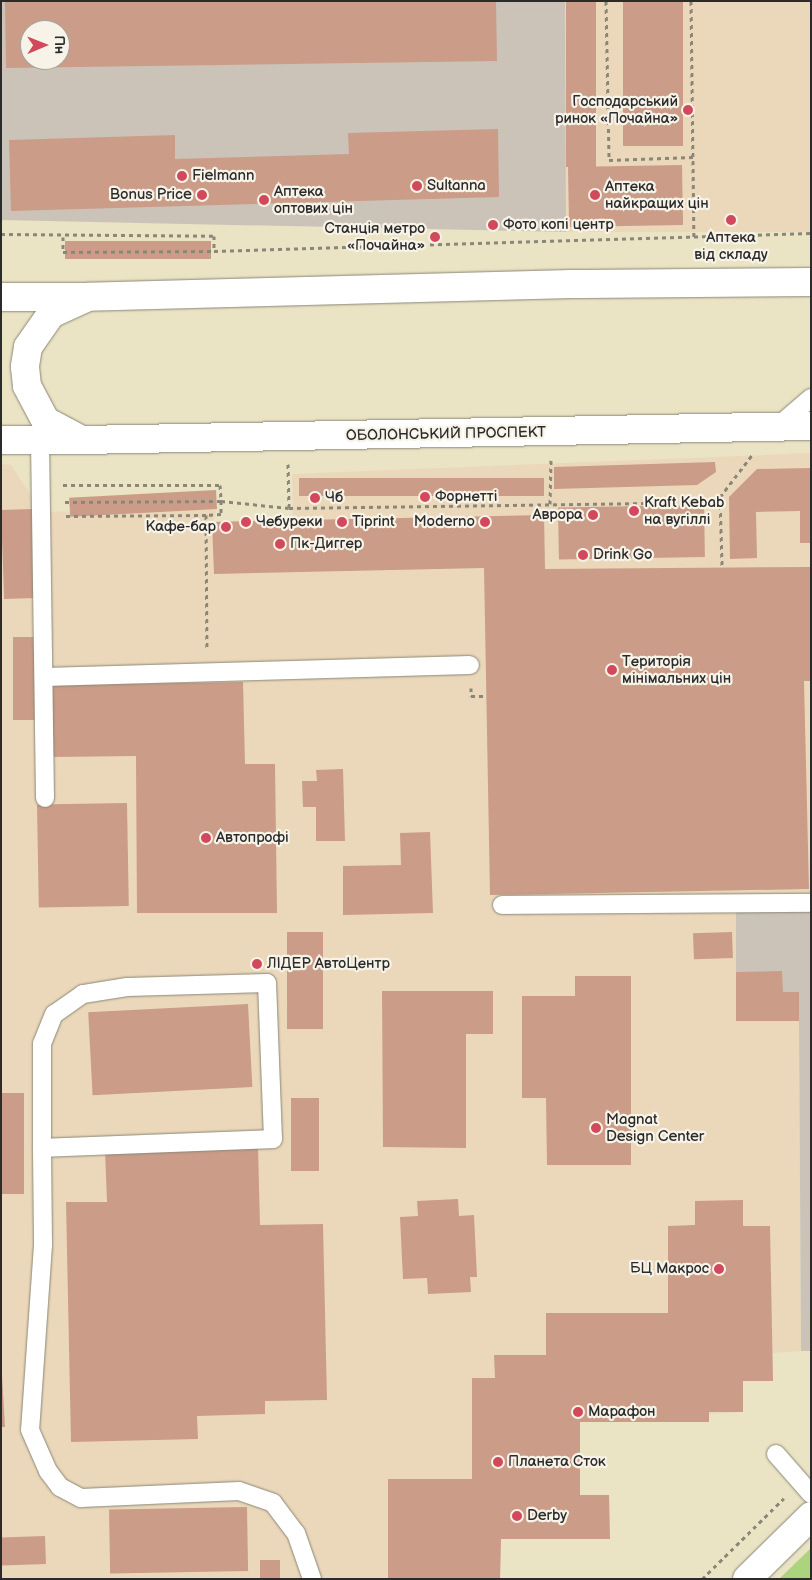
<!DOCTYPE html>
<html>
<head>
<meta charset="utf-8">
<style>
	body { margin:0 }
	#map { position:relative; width:812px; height:1580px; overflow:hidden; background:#eae3c4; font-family:"Balsamiq Sans",sans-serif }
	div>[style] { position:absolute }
	.built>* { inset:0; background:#ebd8ba; transform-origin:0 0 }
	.industrial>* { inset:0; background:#cbc3b8 }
	.green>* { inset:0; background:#acd37e }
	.building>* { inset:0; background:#cb9c87; transform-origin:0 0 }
	.path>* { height:3px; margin-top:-1.5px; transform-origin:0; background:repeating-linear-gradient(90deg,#8a8778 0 4px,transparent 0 8px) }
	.roads { filter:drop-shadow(0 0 1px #8a8778) drop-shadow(0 0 1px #8a8778) }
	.service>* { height:18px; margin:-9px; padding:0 9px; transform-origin:9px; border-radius:9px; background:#fff }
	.minor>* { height:28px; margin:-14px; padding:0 14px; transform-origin:14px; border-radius:14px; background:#fff }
	.secondary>* { height:28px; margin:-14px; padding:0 14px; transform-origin:14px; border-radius:14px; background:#fff }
	.dots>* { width:14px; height:14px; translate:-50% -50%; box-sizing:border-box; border:2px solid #f7f3e8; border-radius:50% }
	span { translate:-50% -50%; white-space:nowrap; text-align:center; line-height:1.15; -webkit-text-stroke:4.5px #f7f3e8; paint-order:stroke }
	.poi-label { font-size:15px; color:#2b2b2b }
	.right { translate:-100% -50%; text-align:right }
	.left { translate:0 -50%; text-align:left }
	.street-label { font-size:15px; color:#2b2b2b }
	.frame { position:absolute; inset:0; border:2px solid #2b2b2b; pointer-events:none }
	.north { position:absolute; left:20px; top:20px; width:50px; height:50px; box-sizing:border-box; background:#f7f3e8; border:1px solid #a5a39c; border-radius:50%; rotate:89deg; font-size:14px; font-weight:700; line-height:20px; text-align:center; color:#2b2b2b }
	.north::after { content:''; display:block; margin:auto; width:18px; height:22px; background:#d1495b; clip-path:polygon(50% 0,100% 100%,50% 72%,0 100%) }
</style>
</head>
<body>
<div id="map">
	<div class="built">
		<div style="left:563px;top:1px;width:248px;height:231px"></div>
		<div style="clip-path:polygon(811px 453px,811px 912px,736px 913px,737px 1021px,799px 1021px,801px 1351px,772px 1353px,773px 1381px,743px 1381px,743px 1412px,580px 1422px,580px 1495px,609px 1495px,610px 1539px,501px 1539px,500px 1579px,1px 1579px,1px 464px,11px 465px,42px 512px,217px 509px,213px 522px,293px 517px,292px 474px)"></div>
	</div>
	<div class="industrial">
		<div style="clip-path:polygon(evenodd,1px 1px,565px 1px,566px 232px,1px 220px,1px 1px,30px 30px,60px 30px,60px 60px,30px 60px,30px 30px)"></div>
		<div style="clip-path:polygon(736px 912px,811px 912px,811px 1351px,801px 1351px,799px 1021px,736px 1021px)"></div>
	</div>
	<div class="green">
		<div style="clip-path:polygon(811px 1548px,811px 1579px,779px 1579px)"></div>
	</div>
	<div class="building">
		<div style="clip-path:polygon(evenodd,5px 1px,496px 1px,497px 61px,6px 68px,5px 1px,30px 30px,60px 30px,60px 60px,30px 60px,30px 30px)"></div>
		<div style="left:566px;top:1px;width:30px;height:166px"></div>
		<div style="left:623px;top:1px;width:60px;height:145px"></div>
		<div style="clip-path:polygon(498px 129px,499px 197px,11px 211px,9px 140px,175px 135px,175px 159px,349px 154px,348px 133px)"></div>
		<div style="left:682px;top:165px;width:60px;height:114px;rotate:89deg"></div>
		<div style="left:211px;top:241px;width:18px;height:146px;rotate:90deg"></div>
		<div style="clip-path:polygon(715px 462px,716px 472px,697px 485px,554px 489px,554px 467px)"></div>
		<div style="clip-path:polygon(811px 468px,811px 543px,800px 543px,800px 511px,756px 512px,757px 558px,730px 559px,729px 497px,757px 469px)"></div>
		<div style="left:544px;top:478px;width:18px;height:245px;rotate:90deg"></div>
		<div style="left:216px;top:490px;width:19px;height:147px;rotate:87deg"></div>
		<div style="left:704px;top:505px;width:52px;height:146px;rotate:89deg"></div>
		<div style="left:32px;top:509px;width:89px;height:31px;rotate:88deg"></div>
		<div style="clip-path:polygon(544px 515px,545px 569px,811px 567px,811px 681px,804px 681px,809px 889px,490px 895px,484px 568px,214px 574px,212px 522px)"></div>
		<div style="left:13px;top:637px;width:25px;height:83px"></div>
		<div style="clip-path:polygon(243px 682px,245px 764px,275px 764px,277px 913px,137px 913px,136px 756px,52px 757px,53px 685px)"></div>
		<div style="clip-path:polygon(343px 769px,345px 841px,316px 841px,316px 807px,303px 807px,302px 781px,317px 781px,316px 770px)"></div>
		<div style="left:127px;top:803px;width:103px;height:90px;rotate:89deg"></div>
		<div style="clip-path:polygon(430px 832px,433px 913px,343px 915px,343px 866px,401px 865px,400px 833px)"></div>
		<div style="left:287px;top:932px;width:36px;height:97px"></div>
		<div style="left:732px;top:932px;width:26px;height:39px;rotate:88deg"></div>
		<div style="clip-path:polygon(782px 971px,783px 992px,799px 992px,799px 1021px,736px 1021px,736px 972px)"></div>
		<div style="clip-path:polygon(575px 976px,631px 976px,631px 1165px,547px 1165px,546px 1098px,522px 1098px,522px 996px,575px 996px)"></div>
		<div style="clip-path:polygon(382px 991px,493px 991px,493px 1034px,466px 1034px,466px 1148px,383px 1147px)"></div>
		<div style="left:248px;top:1004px;width:83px;height:160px;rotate:87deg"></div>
		<div style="left:1px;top:1093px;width:23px;height:101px"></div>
		<div style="left:291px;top:1098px;width:28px;height:73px"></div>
		<div style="clip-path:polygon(258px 1147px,260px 1225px,323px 1224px,327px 1400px,265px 1401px,265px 1414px,197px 1416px,198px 1439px,71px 1442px,66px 1202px,107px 1202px,105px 1150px)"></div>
		<div style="clip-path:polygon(458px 1199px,459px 1216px,474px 1215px,477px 1277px,470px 1277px,471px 1292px,428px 1294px,427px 1278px,403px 1279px,400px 1217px,418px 1216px,417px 1201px)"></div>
		<div style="clip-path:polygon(743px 1200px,743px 1226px,770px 1226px,773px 1381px,743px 1381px,743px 1412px,709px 1412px,709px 1422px,580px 1422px,580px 1495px,609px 1495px,610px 1539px,501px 1539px,500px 1579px,388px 1579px,388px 1479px,472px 1479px,472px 1378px,495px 1378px,494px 1355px,546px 1355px,546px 1313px,668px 1313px,668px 1226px,695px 1225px,695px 1201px)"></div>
		<div style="clip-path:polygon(1px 1358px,5px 1427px,1px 1427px)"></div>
		<div style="left:247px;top:1507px;width:64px;height:138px;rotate:89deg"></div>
		<div style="left:45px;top:1536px;width:28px;height:44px;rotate:88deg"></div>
		<div style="left:260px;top:1560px;width:20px;height:19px"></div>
	</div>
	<div class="path">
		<div style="left:606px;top:1px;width:159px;rotate:88.9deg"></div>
		<div style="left:609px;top:160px;width:84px;rotate:-2deg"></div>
		<div style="left:691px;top:1px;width:238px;rotate:89.3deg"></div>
		<div style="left:1px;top:234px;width:213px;rotate:0.5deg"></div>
		<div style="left:214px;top:236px;width:15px;rotate:90deg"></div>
		<div style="left:214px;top:251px;width:597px;rotate:-1.73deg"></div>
		<div style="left:63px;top:237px;width:15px;rotate:90deg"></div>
		<div style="left:63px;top:252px;width:151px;rotate:-0.4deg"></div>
		<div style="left:288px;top:464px;width:44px;rotate:88.7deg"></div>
		<div style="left:289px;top:508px;width:413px;rotate:-0.8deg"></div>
		<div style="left:702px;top:502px;width:19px;rotate:-16deg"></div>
		<div style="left:720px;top:497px;width:53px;rotate:-52.7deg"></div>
		<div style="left:63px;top:485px;width:157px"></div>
		<div style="left:220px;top:485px;width:16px;rotate:86deg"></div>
		<div style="left:221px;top:501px;width:68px;rotate:5.9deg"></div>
		<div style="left:720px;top:497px;width:69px;rotate:88.3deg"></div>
		<div style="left:65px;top:502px;width:156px;rotate:-0.4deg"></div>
		<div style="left:221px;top:501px;width:13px;rotate:90deg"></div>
		<div style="left:221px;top:514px;width:15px;rotate:176deg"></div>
		<div style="left:206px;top:515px;width:133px;rotate:89.6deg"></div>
		<div style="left:550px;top:504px;width:45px;rotate:-88.7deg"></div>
		<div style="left:66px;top:516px;width:140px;rotate:-0.4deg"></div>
		<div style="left:471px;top:688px;width:8px;rotate:90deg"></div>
		<div style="left:471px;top:696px;width:15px"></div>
		<div style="left:702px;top:1579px;width:115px;rotate:-44.6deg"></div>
	</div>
	<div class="roads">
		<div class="service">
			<div style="left:777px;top:427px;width:45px;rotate:-40.5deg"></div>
			<div style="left:40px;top:440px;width:358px;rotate:89.2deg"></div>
			<div style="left:44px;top:677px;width:426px;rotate:-1.6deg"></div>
			<div style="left:502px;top:905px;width:309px;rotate:-0.4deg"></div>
			<div style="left:42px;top:1148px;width:231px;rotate:-2.2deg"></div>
			<div style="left:273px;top:1139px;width:156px;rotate:-92.2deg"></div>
			<div style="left:267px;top:983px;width:140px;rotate:178.4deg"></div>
			<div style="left:127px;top:987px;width:45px;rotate:171deg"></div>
			<div style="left:83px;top:994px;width:35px;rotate:145deg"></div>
			<div style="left:54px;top:1014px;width:32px;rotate:112deg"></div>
			<div style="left:42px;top:1044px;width:104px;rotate:90deg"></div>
			<div style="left:42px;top:1148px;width:97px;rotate:89.4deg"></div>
			<div style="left:43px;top:1245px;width:185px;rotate:94deg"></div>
			<div style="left:30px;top:1430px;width:45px;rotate:66.3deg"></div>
			<div style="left:48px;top:1471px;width:20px;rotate:53deg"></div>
			<div style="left:60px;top:1487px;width:24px;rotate:28deg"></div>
			<div style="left:81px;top:1498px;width:158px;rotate:-2.5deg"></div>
			<div style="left:239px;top:1491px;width:36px;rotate:19deg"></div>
			<div style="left:273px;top:1503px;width:38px;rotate:53deg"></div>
			<div style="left:296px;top:1533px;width:49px;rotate:70.8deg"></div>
			<div style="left:776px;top:1454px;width:53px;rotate:48.8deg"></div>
		</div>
		<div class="minor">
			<div style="left:1px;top:297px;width:87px"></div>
			<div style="left:1px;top:440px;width:80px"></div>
			<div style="left:747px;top:1579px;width:90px;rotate:-44.5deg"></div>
		</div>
		<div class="secondary">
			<div style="left:811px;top:282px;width:240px;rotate:179.5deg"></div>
			<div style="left:571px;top:284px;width:483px;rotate:178.5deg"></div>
			<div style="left:88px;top:297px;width:41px;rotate:155.3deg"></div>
			<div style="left:51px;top:314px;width:40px;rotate:124.9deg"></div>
			<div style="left:28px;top:347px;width:20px;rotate:99deg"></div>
			<div style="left:25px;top:367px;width:19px;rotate:84deg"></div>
			<div style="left:27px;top:386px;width:40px;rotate:62deg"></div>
			<div style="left:46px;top:421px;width:40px;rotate:28deg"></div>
			<div style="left:81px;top:440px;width:730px;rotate:-1.1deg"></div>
		</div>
	</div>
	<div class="dots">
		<div style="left:688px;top:110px;background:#d1495b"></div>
		<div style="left:182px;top:176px;background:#d1495b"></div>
		<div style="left:417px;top:186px;background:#d1495b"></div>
		<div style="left:202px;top:195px;background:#d1495b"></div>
		<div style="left:595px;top:195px;background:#d1495b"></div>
		<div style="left:264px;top:200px;background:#d1495b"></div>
		<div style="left:731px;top:220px;background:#d1495b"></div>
		<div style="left:493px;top:225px;background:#d1495b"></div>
		<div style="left:435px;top:237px;background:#d1495b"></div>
		<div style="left:425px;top:497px;background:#d1495b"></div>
		<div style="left:315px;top:498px;background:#d1495b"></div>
		<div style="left:634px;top:511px;background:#d1495b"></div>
		<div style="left:593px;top:515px;background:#d1495b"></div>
		<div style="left:246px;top:522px;background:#d1495b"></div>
		<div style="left:342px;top:522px;background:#d1495b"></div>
		<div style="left:485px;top:522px;background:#d1495b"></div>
		<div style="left:226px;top:527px;background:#d1495b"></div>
		<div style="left:280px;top:544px;background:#d1495b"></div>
		<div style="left:583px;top:555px;background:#d1495b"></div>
		<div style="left:612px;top:670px;background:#d1495b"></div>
		<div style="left:206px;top:838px;background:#d1495b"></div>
		<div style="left:257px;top:964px;background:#d1495b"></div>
		<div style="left:596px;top:1128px;background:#d1495b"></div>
		<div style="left:719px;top:1269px;background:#d1495b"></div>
		<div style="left:578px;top:1412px;background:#d1495b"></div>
		<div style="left:498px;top:1462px;background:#d1495b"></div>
		<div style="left:517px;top:1516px;background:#d1495b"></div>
	</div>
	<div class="poi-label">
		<span class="right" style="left:678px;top:110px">Господарський<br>ринок «Почайна»</span>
		<span class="left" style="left:192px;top:176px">Fielmann</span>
		<span class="left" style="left:427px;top:186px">Sultanna</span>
		<span class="left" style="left:605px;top:195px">Аптека<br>найкращих цін</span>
		<span class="left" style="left:274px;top:200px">Аптека<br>оптових цін</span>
		<span class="right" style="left:192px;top:195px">Bonus Price</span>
		<span class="left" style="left:503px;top:225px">Фото копі центр</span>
		<span class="right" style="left:425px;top:237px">Станція метро<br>«Почайна»</span>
		<span style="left:731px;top:246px">Аптека<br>від складу</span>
		<span class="left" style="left:435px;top:497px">Форнетті</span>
		<span class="left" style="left:325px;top:498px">Чб</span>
		<span class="left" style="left:644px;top:511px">Kraft Kebab<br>на вугіллі</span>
		<span class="right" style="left:583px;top:515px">Аврора</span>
		<span class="left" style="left:256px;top:522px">Чебуреки</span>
		<span class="left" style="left:352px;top:522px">Tiprint</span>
		<span class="right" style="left:475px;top:522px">Moderno</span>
		<span class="right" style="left:216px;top:527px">Кафе-бар</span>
		<span class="left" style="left:290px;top:544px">Пк-Диггер</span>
		<span class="left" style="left:593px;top:555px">Drink Go</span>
		<span class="left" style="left:622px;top:670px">Територія<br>мінімальних цін</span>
		<span class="left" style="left:216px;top:838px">Автопрофі</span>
		<span class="left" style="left:267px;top:964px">ЛІДЕР АвтоЦентр</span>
		<span class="left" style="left:606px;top:1128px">Magnat<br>Design Center</span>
		<span class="right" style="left:709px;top:1269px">БЦ Макрос</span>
		<span class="left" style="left:588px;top:1412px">Марафон</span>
		<span class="left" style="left:508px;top:1462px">Планета Сток</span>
		<span class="left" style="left:527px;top:1516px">Derby</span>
	</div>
	<div class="street-label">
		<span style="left:446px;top:434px;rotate:-1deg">ОБОЛОНСЬКИЙ ПРОСПЕКТ</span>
	</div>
	<div class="frame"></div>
	<div class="north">Пн</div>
</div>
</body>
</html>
